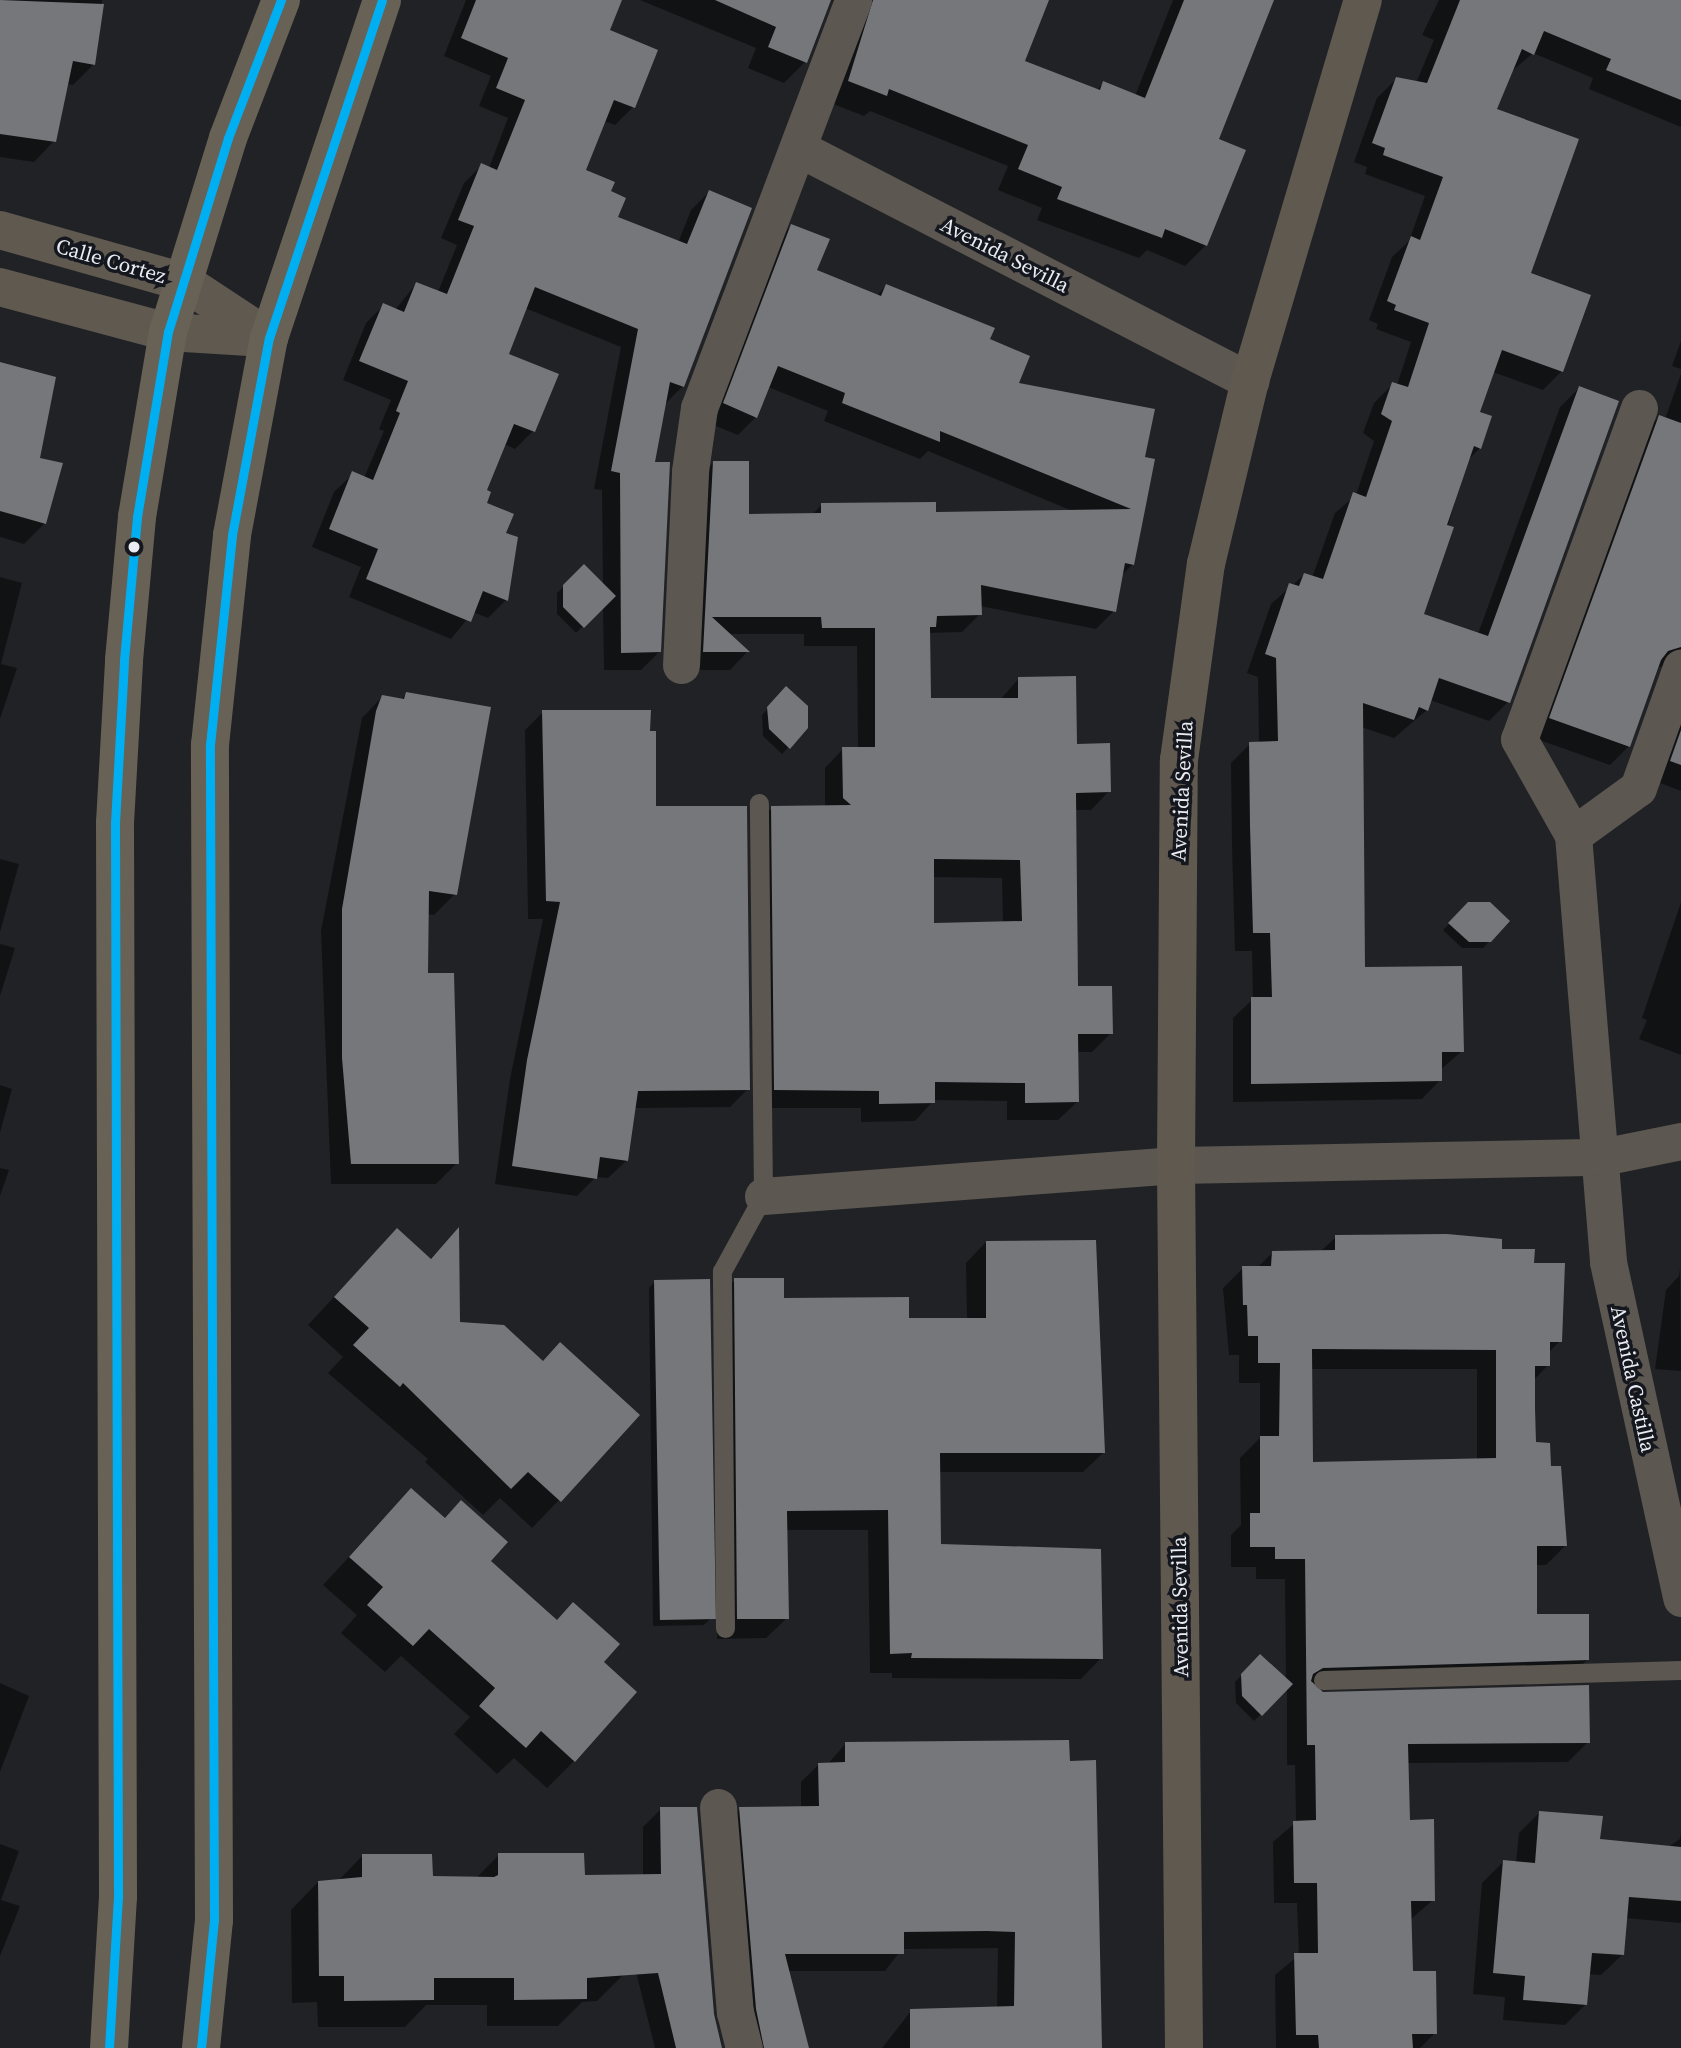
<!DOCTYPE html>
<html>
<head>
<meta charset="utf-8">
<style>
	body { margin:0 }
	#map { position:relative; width:1681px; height:2048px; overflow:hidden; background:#212226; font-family:"Source Serif 4",serif }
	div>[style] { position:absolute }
	.shadow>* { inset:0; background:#0007 }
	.building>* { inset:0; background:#76777b; transform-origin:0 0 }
	.lane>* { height:19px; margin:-9.5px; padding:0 9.5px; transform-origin:9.5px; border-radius:9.5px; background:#5c5750 }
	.street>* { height:37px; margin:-18.5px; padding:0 18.5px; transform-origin:18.5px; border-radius:18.5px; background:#5c5750 }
	.secondary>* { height:38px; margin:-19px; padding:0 19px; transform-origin:19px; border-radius:19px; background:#605950 }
	.primary>* { height:38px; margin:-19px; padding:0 19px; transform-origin:19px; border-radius:19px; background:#686156 }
	.bus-1>* { height:9px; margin:-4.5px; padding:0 4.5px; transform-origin:4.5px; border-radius:4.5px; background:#00aff2 }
	.dots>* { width:19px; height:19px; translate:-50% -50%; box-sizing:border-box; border:4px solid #15171f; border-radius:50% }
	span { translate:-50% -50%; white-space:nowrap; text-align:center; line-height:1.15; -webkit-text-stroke:7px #15171f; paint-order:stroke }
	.street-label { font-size:21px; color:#eaecf2 }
</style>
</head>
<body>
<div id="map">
	<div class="shadow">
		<div style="clip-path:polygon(0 0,102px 0,94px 64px,73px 85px,68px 84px,54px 141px,34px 162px,0 157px)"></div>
		<div style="clip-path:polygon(466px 0,614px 0,607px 31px,633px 107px,615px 125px,604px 121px,584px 171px,609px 192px,616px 218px,678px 243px,691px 210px,709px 192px,683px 386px,664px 405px,653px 463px,659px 652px,641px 670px,604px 670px,603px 606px,576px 633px,557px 614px,557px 593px,584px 567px,603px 586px,602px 490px,594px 489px,621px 347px,525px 308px,507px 355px,533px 431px,515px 449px,504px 444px,485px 491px,484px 503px,504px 534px,506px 600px,488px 618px,473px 612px,451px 639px,349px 597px,361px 567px,312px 547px,334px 492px,353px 474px,364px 478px,384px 431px,379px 429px,391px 400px,343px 380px,366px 323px,384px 305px,395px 310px,416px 284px,438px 292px,457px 245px,441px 238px,464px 183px,482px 165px,489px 168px,508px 118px,479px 106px,491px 76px,444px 56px)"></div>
		<div style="clip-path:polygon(640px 0,1048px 0,1023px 62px,1096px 91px,1104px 83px,1135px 96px,1173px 0,1272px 0,1216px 140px,1206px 245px,1185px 266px,1147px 250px,1139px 258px,1037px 220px,1042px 208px,998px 190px,1008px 166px,870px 111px,864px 116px,828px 102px,840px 1px,829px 0,805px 62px,784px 83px,748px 68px,756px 48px)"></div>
		<div style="clip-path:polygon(1439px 0,1681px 0,1681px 127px,1589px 89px,1593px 78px,1533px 53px,1511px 72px,1495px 110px,1529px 274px,1562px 371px,1543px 390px,1493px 372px,1478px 413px,1480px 448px,1467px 461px,1422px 615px,1478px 634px,1560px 407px,1579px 388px,1508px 702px,1489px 721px,1430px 700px,1427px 710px,1394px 738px,1361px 727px,1364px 969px,1462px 1051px,1440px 1070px,1440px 1080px,1422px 1099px,1233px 1102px,1233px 1018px,1253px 999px,1252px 951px,1235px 951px,1232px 846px,1231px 763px,1250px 744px,1259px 744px,1258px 677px,1247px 673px,1271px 604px,1304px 575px,1312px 578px,1335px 513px,1356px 495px,1374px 441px,1363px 433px,1374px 403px,1393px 384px,1397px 385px,1411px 342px,1376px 329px,1378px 324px,1369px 320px,1392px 257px,1409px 241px,1425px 196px,1365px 174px,1367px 167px,1354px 162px,1377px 98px,1396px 79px,1416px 83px,1434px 40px,1422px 35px)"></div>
		<div style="clip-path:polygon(evenodd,791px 226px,815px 271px,877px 296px,886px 286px,988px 340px,1017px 384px,1143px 458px,1133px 564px,1121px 576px,1114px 611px,1096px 629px,980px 606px,980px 614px,962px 632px,928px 633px,929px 700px,1000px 700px,1019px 678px,1109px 791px,1091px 810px,1075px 810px,1076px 987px,1111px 1033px,1092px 1052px,1076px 1052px,1077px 1102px,1058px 1120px,1007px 1120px,1007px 1101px,934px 1100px,915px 1121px,861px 1122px,861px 1108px,756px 1108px,754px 826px,772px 808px,825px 807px,825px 768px,843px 749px,858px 749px,857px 646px,804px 646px,804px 634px,729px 634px,747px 652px,730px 670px,685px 670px,695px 482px,713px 463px,748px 516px,812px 515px,822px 504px,934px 514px,1075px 512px,928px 451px,920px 459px,824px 421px,828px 411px,768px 387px,756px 417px,738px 435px,706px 422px,773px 244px,791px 226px,932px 877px,1002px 878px,1003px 923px,932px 924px,932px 877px)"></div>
		<div style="clip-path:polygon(1681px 341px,1681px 369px,1672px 366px)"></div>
		<div style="clip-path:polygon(0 364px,38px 459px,45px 523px,24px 544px,0 537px)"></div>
		<div style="clip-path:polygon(1681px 374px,1681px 679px,1668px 665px,1659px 667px,1629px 746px,1610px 765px,1531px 737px,1640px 436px,1659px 417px,1665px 419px)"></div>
		<div style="clip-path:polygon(0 577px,22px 583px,1px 664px,17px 668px,0 719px)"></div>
		<div style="clip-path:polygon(1681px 690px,1681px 791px,1652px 780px)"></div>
		<div style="clip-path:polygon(406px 694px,455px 894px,434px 915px,426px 914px,426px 974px,457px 1163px,436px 1184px,331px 1184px,321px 931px,362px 718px,382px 697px,401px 700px)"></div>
		<div style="clip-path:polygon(780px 695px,807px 727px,782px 754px,763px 736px,762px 715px)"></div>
		<div style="clip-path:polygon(543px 712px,649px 733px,654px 808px,748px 1089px,730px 1107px,634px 1108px,626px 1161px,608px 1178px,596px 1177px,577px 1196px,495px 1184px,510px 1079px,543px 919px,528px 919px,525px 730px)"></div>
		<div style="clip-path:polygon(0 859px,19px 864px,0 932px)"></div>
		<div style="clip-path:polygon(1681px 902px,1681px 1055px,1639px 1039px,1647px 1020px,1642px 1018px)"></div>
		<div style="clip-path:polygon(1469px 904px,1508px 921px,1483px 948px,1462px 948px,1443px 930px)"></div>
		<div style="clip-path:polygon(0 944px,15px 948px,0 996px)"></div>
		<div style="clip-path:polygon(0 1085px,12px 1089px,0 1133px)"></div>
		<div style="clip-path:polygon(0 1168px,9px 1170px,0 1196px)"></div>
		<div style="clip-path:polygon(458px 1231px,458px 1323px,542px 1362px,559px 1500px,532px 1528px,500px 1498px,483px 1515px,425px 1462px,428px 1459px,328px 1373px,343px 1357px,308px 1325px,370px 1258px,429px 1260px)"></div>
		<div style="clip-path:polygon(evenodd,1336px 1237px,1501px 1250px,1533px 1264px,1560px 1341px,1548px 1353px,1548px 1365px,1533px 1381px,1534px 1444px,1549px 1468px,1566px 1545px,1546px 1565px,1535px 1565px,1536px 1616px,1587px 1660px,1567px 1680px,1309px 1687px,1323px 1694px,1588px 1742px,1568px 1762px,1407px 1763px,1408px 1821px,1433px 1900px,1410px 1920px,1411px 1973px,1435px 2033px,1420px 2048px,1276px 2048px,1275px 1975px,1299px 1955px,1297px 1903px,1274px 1903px,1273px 1842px,1296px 1822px,1295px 1765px,1287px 1765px,1287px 1688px,1254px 1721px,1236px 1703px,1235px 1682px,1260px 1656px,1286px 1681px,1285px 1579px,1256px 1579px,1256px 1567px,1231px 1567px,1231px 1535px,1241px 1525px,1240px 1458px,1260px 1438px,1260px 1383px,1239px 1383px,1239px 1355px,1229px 1355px,1223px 1288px,1243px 1268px,1257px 1268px,1273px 1252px,1320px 1252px,1336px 1237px,1311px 1369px,1477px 1369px,1477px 1461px,1311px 1464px,1311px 1369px)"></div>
		<div style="clip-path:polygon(986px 1242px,1104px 1452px,1083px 1472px,939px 1472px,939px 1546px,1101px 1658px,1081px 1679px,892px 1678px,892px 1673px,870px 1673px,868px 1530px,785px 1530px,787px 1618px,766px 1638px,717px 1639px,715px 1301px,735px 1280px,783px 1300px,908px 1320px,967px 1319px,966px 1263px)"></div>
		<div style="clip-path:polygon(1680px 1269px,1681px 1371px,1655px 1369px,1666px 1290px,1679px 1276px)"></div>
		<div style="clip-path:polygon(655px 1281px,711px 1618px,704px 1625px,653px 1626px,649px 1288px)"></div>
		<div style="clip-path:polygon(411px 1490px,601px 1662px,574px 1761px,547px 1788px,514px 1758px,497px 1774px,454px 1734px,470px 1717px,401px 1656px,385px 1672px,341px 1633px,357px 1615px,323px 1585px)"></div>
		<div style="clip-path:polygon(0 1683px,29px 1696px,0 1772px)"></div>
		<div style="clip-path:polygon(1068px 1741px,1100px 2048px,882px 2048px,911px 2011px,997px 2008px,998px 1948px,902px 1949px,885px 1971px,787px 1971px,807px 2048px,744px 2048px,722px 1826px,740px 1809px,801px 1808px,801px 1782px,818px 1765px,828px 1764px,846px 1743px)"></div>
		<div style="clip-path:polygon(661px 1809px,722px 2048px,655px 2048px,625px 1928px,625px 1973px,597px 2001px,582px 2002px,558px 2026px,487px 2026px,487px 2005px,426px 2005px,405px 2027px,318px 2027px,317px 2002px,292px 2003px,291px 1910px,318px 1882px,338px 1881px,362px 1856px,431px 1877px,476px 1878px,499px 1855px,583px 1877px,643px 1876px,643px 1827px)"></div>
		<div style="clip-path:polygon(1539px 1813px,1599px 1841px,1667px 1848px,1680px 1839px,1681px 1831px,1681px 1923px,1625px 1918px,1622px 1955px,1601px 1975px,1588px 1974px,1585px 2005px,1565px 2025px,1503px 2020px,1505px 1997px,1473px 1994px,1482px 1883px,1503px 1862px,1516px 1863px,1519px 1833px)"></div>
		<div style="clip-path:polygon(0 1844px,19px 1851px,1px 1900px,20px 1906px,0 1956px)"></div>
	</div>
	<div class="building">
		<div style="clip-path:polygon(0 0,104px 4px,95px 65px,73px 61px,56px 142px,0 134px)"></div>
		<div style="clip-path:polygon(476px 0,622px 0,610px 30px,658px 50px,635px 108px,614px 100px,586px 170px,615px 182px,611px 191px,626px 198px,618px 217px,687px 244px,709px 190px,752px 208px,684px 387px,670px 382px,655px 462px,670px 462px,661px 652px,621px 653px,620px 473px,611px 471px,638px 329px,535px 287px,509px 354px,559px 374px,535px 432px,514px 424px,487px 490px,491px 492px,487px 503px,514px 514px,506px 533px,518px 537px,508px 601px,483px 591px,471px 622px,366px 579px,378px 549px,329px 529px,352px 471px,373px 480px,400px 413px,396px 411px,408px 381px,359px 361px,383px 303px,404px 312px,416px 282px,447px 294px,474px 226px,458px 220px,481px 163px,497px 170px,525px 100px,496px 88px,508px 58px,461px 38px)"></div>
		<div style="clip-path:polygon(715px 0,831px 0,807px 63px,768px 47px,776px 27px)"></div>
		<div style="clip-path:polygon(873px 0,1049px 0,1025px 61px,1100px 90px,1103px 81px,1145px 98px,1184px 0,1274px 0,1219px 139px,1246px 150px,1207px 246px,1165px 229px,1162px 238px,1057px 199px,1062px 187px,1018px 169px,1028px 145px,889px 89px,887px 96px,848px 81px)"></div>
		<div style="clip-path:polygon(1460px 0,1681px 0,1681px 100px,1606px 70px,1611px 59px,1544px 31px,1534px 55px,1522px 49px,1497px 109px,1579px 139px,1531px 273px,1591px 295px,1563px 372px,1502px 350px,1480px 412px,1492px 416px,1481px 449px,1474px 446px,1447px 525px,1454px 527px,1424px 614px,1488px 636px,1579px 386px,1619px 401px,1510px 703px,1439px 678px,1428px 711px,1419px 707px,1414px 720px,1363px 703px,1365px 967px,1462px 966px,1464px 1052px,1442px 1052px,1442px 1081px,1251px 1084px,1251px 997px,1272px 997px,1270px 933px,1253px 933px,1250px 826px,1249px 742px,1278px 741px,1276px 658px,1265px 654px,1289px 583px,1299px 586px,1304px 573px,1323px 579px,1353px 492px,1366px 497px,1392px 421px,1381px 414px,1392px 382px,1408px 387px,1429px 323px,1394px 310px,1396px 305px,1387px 301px,1411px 236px,1420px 240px,1443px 177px,1383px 155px,1385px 148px,1372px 143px,1396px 77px,1427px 83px)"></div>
		<div style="clip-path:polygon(evenodd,791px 224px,830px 239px,817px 270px,881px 296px,886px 284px,995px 328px,990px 339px,1030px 356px,1019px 383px,1155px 409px,1145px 457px,1155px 459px,1142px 525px,1134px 565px,1125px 563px,1116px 612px,981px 585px,982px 615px,937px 616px,936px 627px,930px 627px,931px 698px,1018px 698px,1018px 677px,1076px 676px,1077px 744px,1110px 743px,1111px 792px,1076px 793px,1078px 986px,1112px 986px,1113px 1034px,1078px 1034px,1079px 1102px,1025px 1103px,1025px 1083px,935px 1082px,935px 1103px,879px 1104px,879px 1091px,774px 1090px,771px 806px,851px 805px,843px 798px,842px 747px,875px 747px,875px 628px,822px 628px,821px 617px,712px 617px,750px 652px,703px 652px,713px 461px,749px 461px,749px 514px,821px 513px,821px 503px,936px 502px,936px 512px,1131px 509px,940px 431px,940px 442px,842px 403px,845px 393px,778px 366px,757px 418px,723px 403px,791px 224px,934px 859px,1020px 860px,1022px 921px,934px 923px,934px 859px)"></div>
		<div style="clip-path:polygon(0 362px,56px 377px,40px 458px,63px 463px,46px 524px,0 511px)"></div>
		<div style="clip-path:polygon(1659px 415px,1681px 423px,1681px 647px,1668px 651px,1661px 660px,1630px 747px,1549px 718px)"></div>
		<div style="clip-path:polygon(584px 564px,616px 596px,584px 628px,563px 607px,563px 585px)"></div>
		<div style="clip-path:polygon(786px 686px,808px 706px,808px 728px,790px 749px,769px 729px,767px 707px)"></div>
		<div style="clip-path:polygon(406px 692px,491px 707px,457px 895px,429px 891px,428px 973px,454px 973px,459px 1164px,351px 1164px,342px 1058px,342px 909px,376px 711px,382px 695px,404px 699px)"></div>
		<div style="clip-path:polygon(542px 710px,651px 710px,650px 731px,656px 731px,656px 806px,747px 806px,750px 1090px,638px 1091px,628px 1161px,600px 1157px,597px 1179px,512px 1166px,527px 1060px,560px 902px,546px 901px)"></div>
		<div style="clip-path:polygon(1681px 730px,1681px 765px,1670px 761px)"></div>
		<div style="clip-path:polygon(1468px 902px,1490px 902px,1510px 921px,1491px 942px,1469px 942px,1448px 923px)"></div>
		<div style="clip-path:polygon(459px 1227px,460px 1322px,504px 1325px,543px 1361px,560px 1342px,640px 1415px,561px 1502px,528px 1472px,511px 1489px,403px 1383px,400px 1387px,353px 1345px,369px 1328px,334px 1297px,397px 1228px,431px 1259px)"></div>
		<div style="clip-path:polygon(evenodd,1447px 1234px,1502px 1239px,1502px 1249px,1535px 1249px,1534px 1263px,1565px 1263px,1562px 1342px,1550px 1342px,1550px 1366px,1535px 1366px,1535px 1408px,1536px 1442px,1550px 1443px,1551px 1466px,1561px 1466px,1567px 1546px,1537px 1546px,1537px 1614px,1589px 1614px,1589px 1660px,1323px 1668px,1313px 1674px,1311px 1681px,1323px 1692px,1589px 1685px,1590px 1743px,1408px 1744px,1410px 1820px,1434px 1819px,1435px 1901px,1411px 1901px,1413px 1971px,1436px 1971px,1437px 2034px,1412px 2034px,1413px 2048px,1319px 2048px,1318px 2035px,1296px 2035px,1294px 1953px,1318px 1953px,1317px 1883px,1294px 1883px,1293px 1821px,1316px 1820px,1315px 1745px,1307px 1745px,1305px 1559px,1275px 1559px,1275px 1547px,1250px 1547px,1250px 1513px,1260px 1513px,1260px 1436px,1279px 1436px,1280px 1363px,1258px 1363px,1258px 1336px,1248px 1336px,1247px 1305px,1243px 1305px,1242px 1266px,1271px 1266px,1272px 1251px,1335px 1250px,1335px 1235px,1447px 1234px,1312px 1349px,1496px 1350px,1496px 1458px,1313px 1462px,1312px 1349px)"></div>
		<div style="clip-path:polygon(1096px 1240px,1105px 1453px,940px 1453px,941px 1544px,1101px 1549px,1103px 1659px,911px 1658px,912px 1653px,890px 1654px,888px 1510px,787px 1511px,789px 1619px,737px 1619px,734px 1278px,784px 1278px,784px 1298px,909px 1297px,909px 1318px,986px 1318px,986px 1241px)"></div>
		<div style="left:710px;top:1279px;width:340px;height:56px;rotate:89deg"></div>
		<div style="clip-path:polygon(411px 1488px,445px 1518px,461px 1500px,508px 1542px,491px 1561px,557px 1620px,573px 1602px,620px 1644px,604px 1662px,637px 1692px,575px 1762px,541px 1731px,526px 1748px,479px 1706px,495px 1688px,429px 1629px,413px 1646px,367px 1605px,383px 1587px,349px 1557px)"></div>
		<div style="clip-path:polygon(1260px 1654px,1293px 1684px,1262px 1716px,1242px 1696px,1241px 1674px)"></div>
		<div style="clip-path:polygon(1069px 1740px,1070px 1761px,1096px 1760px,1102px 2048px,910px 2048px,910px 2009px,1014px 2006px,1015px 1932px,987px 1931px,904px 1932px,904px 1954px,785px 1954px,809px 2048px,764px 2048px,756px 2009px,739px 1807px,819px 1806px,818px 1763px,845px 1762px,845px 1742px)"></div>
		<div style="clip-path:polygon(660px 1807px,697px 1807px,714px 2014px,722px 2048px,676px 2048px,658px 1973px,587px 1978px,587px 1999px,514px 2000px,514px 1978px,434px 1978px,434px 2000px,344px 2001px,344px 1976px,319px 1976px,318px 1881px,362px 1877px,362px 1854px,432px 1854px,433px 1876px,494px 1877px,498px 1875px,498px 1853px,584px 1853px,585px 1875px,661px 1874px)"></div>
		<div style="clip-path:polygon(1539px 1811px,1603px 1816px,1600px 1839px,1681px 1847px,1681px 1901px,1629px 1897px,1624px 1955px,1592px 1953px,1587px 2005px,1523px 2000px,1525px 1976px,1493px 1973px,1503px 1860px,1535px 1863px)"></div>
	</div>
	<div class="lane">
		<div style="left:725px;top:1628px;width:357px;rotate:-90.5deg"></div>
		<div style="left:722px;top:1271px;width:85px;rotate:-61.3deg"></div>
		<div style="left:763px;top:1196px;width:393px;rotate:-90.6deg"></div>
		<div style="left:1323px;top:1680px;width:358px;rotate:-1.6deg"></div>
	</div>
	<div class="street">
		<div style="left:798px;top:148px;width:509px;rotate:27.27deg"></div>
		<div style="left:1639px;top:408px;width:352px;rotate:109.9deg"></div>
		<div style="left:1519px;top:739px;width:110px;rotate:60.6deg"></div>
		<div style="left:1573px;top:835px;width:428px;rotate:85.3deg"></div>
		<div style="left:1608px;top:1262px;width:344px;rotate:77.7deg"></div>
		<div style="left:681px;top:665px;width:194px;rotate:-87.3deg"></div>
		<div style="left:690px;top:471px;width:64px;rotate:-81.9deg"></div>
		<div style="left:699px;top:408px;width:436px;rotate:-69.3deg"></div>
		<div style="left:1573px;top:835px;width:80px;rotate:-35.9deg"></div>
		<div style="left:1638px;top:788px;width:128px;rotate:-70.4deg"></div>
		<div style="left:763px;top:1196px;width:414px;rotate:-4.3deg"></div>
		<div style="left:1176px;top:1165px;width:426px;rotate:-1.1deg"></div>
		<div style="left:1602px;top:1157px;width:81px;rotate:-11.4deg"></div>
		<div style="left:718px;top:1807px;width:206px;rotate:85.3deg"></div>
		<div style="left:735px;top:2012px;width:37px;rotate:76deg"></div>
	</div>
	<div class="secondary">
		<div style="left:0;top:230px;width:191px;rotate:15.8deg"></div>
		<div style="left:184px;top:282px;width:102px;rotate:33.4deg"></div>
		<div style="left:0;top:287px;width:174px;rotate:15deg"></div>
		<div style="left:168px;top:332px;width:99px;rotate:3.5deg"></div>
		<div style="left:1184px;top:2048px;width:883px;rotate:-90.52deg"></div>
		<div style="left:1176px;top:1165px;width:405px;rotate:-89.6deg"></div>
		<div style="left:1179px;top:760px;width:198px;rotate:-82.2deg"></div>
		<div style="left:1206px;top:564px;width:188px;rotate:-76.5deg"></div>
		<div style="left:1250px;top:381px;width:397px;rotate:-73.5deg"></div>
	</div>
	<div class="primary">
		<div style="left:109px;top:2048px;width:151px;rotate:-86.6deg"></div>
		<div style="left:118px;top:1897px;width:1074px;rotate:-90.16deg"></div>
		<div style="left:115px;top:823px;width:163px;rotate:-86.8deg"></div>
		<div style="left:124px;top:660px;width:144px;rotate:-84.8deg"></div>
		<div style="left:137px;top:517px;width:188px;rotate:-80.5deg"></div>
		<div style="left:168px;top:332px;width:203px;rotate:-72.8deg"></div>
		<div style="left:228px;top:138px;width:148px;rotate:-69deg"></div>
		<div style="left:201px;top:2048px;width:129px;rotate:-84.2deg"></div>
		<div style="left:214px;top:1920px;width:1175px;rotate:-90.2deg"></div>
		<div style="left:210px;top:745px;width:211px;rotate:-84deg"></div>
		<div style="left:232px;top:535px;width:200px;rotate:-79.4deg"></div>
		<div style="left:269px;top:338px;width:356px;rotate:-71.5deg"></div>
	</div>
	<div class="bus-1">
		<div style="left:109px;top:2048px;width:151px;rotate:-86.6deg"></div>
		<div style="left:118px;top:1897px;width:1074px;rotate:-90.16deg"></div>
		<div style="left:115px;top:823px;width:163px;rotate:-86.8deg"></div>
		<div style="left:124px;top:660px;width:144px;rotate:-84.8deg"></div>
		<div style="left:137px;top:517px;width:188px;rotate:-80.5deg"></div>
		<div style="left:168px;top:332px;width:203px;rotate:-72.8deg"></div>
		<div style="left:228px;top:138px;width:148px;rotate:-69deg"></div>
		<div style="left:201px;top:2048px;width:129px;rotate:-84.2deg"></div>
		<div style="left:214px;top:1920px;width:1175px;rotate:-90.2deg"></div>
		<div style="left:210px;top:745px;width:211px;rotate:-84deg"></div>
		<div style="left:232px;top:535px;width:200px;rotate:-79.4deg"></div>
		<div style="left:269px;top:338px;width:356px;rotate:-71.5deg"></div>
	</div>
	<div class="dots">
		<div style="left:134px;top:547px;background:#eaecf2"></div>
	</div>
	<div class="street-label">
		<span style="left:1005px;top:255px;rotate:27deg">Avenida Sevilla</span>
		<span style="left:111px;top:261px;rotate:16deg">Calle Cortez</span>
		<span style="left:1182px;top:791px;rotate:-87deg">Avenida Sevilla</span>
		<span style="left:1633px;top:1379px;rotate:78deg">Avenida Castilla</span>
		<span style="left:1180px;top:1607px;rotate:-91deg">Avenida Sevilla</span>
	</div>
</div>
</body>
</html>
